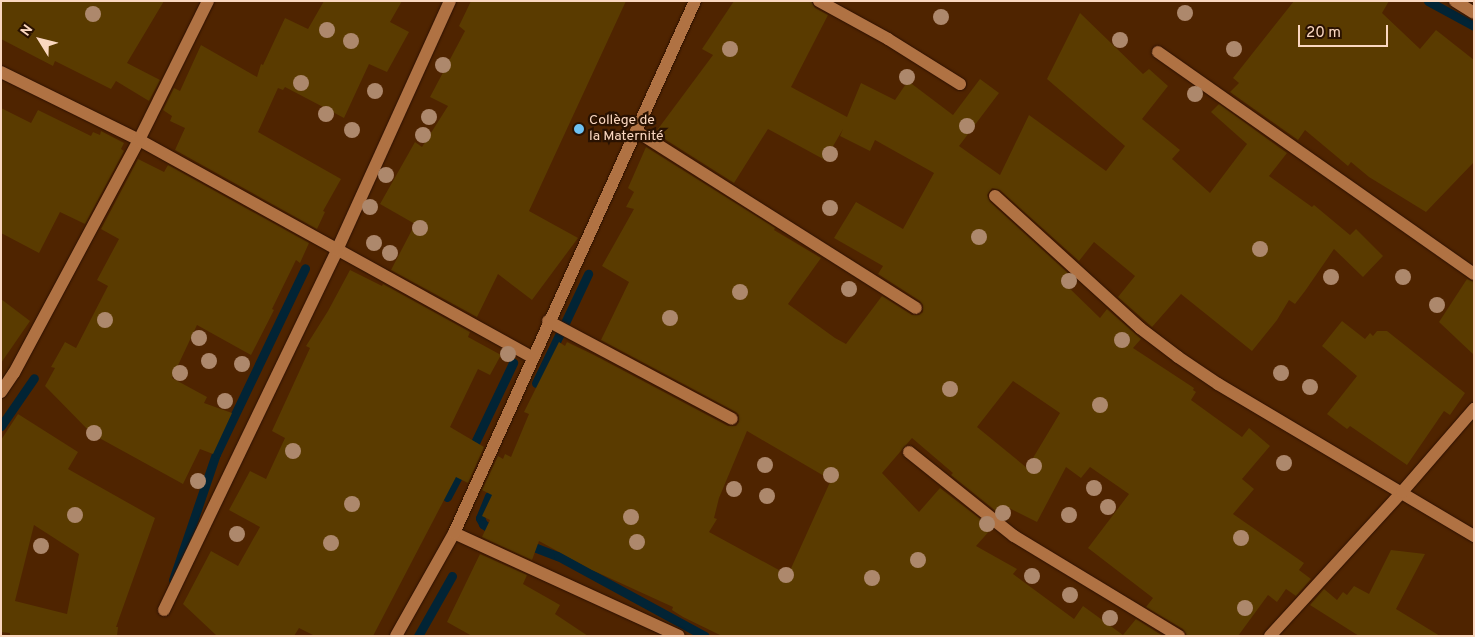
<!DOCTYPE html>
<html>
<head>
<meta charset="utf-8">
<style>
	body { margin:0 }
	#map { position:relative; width:1475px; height:637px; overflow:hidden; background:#4f2400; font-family:Overpass,sans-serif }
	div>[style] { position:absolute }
	.stream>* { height:9px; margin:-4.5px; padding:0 4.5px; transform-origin:4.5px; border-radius:4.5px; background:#022435 }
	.building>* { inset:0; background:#5a3b00 }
	.roads { filter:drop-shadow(0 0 1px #2d1000) drop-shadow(0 0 1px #2d1000) }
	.street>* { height:12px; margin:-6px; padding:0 6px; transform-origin:6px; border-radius:6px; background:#b07243 }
	.trees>* { width:16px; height:16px; margin:-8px; border-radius:50%; background:#ad886c }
	.dots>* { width:14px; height:14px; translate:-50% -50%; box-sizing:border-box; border:2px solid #2a1201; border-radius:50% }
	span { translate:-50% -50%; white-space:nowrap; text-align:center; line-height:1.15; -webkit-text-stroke:4.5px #2a1201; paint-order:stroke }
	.poi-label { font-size:14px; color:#fad7c0 }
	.left { translate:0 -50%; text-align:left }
	.frame { position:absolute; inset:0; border:2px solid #fad7c0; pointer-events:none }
	.north { position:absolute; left:15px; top:15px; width:50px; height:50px; -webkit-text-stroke:4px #2a1201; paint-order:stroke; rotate:306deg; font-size:14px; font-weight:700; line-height:20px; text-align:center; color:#fad7c0 }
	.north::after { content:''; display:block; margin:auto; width:18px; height:22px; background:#fad7c0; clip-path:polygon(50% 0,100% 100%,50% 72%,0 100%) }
	.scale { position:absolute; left:1298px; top:25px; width:90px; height:22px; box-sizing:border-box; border:2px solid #fad7c0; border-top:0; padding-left:6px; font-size:15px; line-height:18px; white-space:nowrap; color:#fad7c0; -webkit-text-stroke:4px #2a1201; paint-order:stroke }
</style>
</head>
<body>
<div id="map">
	<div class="stream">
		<div style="left:1428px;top:1px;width:52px;rotate:28.5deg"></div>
		<div style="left:563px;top:327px;width:59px;rotate:-64.7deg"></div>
		<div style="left:536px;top:383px;width:60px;rotate:-64.3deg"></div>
		<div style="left:1px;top:426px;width:58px;rotate:-55.5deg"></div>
		<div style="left:471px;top:451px;width:98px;rotate:-64.5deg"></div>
		<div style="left:489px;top:496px;width:24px;rotate:112deg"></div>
		<div style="left:480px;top:518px;width:7px;rotate:63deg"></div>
		<div style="left:483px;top:524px;width:14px;rotate:34deg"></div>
		<div style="left:447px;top:497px;width:34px;rotate:-62deg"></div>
		<div style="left:526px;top:544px;width:34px;rotate:21deg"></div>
		<div style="left:558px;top:556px;width:167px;rotate:28.6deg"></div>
		<div style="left:173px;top:580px;width:133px;rotate:-71.2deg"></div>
		<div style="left:216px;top:454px;width:206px;rotate:-64.4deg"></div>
		<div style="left:418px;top:636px;width:69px;rotate:-60.5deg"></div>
	</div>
	<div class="building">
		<div style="clip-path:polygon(1px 1px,164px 1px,127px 63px,160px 80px,149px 101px,116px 81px,111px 89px,55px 61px,53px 66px,1px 39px)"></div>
		<div style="clip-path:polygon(324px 1px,402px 1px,390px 22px,409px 32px,387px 72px,369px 64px,344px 118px,285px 87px,283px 90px,278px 88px,258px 132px,341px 179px,323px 211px,325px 212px,317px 229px,175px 150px,185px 128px,170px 121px,172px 116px,163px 110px,174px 88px,180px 91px,201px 45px,257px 77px,261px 64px,263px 65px,285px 18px,308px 29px)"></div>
		<div style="clip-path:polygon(471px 1px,626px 1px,529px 211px,578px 238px,532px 300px,498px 274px,477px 317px,391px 270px,415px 224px,380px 204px,415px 142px,422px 147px,448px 106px,430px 97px,465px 31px,459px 26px)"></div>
		<div style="clip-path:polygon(evenodd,734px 1px,811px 1px,815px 8px,828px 15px,791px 87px,847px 117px,861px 83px,895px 100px,908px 81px,953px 115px,980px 79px,999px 93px,959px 146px,1000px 175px,1029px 115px,1106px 171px,1125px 146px,1047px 79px,1080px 13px,1143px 74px,1149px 69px,1168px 86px,1142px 119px,1180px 150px,1172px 159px,1210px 193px,1247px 144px,1211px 112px,1219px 104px,1287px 153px,1269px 176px,1312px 207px,1314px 205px,1350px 235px,1356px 229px,1383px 256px,1363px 277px,1334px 249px,1305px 291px,1295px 304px,1289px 300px,1277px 320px,1252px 351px,1181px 294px,1152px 327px,1118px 297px,1135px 276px,1094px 242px,1079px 261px,1000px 190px,992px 188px,987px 195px,990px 202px,1069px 274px,1063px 282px,1100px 318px,1107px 309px,1141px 339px,1133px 348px,1194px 388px,1193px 390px,1196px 392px,1191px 400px,1242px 437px,1249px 428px,1270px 446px,1242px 479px,1254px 489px,1233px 514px,1304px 563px,1299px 570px,1311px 579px,1296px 596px,1286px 589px,1277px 602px,1268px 595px,1238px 636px,1187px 636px,1183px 629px,1146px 607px,1153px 598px,1088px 548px,1129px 494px,1090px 467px,1081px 478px,1066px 467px,1037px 522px,1009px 508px,1002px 516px,951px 475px,953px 473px,912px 438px,882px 473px,919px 512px,940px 488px,992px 528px,976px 546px,1017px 569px,1013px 574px,1074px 619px,1083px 606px,1123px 635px,1136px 619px,1163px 636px,722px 636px,683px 617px,672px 610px,673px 607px,592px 570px,539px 541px,532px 560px,482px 537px,490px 520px,482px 516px,492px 495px,482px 490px,498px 456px,503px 459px,505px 454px,511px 457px,529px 414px,524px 412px,559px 342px,565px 346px,567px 342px,594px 355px,728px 426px,736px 426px,739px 422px,739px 415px,736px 412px,601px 340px,629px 282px,602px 266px,634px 209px,626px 207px,634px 192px,628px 188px,646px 147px,775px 228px,774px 230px,821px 258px,788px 304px,835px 338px,846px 344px,882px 296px,912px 315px,919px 315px,923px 312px,923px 305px,920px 301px,878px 274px,883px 266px,834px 238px,856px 202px,903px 229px,934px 173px,875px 140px,870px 151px,840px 136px,843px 129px,825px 160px,768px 129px,734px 183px,655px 133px,713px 55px,702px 49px,734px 1px,1013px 381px,1060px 413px,1027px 468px,977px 427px,1013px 381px,734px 1px,747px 431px,831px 480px,788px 575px,709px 532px,717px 519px,714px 518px,719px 498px,747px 431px)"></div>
		<div style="clip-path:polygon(1294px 1px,1389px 1px,1382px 13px,1420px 49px,1436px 30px,1474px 60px,1474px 162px,1426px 212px,1369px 177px,1351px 162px,1348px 166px,1305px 130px,1298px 140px,1230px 92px,1239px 83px,1233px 78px)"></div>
		<div style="clip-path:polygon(1px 108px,31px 123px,38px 110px,91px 136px,93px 132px,100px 135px,101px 131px,124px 143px,121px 149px,124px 151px,85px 224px,60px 212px,39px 253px,1px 233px)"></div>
		<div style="clip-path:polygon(138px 159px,164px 172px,168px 165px,309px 243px,300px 263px,296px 260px,272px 309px,274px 310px,251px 355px,197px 325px,172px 378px,207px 397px,204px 403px,232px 413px,213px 454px,200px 449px,183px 484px,92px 434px,45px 386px,55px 368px,51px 367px,65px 342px,76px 348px,108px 286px,97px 280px,119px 239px,101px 229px)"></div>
		<div style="clip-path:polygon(350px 270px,382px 286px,383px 284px,470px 332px,468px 337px,501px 355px,490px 375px,478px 369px,450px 427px,484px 447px,468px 483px,456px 477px,373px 636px,315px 636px,299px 628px,294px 636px,217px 636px,183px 604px,211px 551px,238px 566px,260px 527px,229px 510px,250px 471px,266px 479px,285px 438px,272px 431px,310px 348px,306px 346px,328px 311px)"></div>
		<div style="clip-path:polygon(1467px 279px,1474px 282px,1474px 355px,1439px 322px)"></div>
		<div style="clip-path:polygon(1px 299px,30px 321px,1px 363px)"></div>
		<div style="clip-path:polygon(1342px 321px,1365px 339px,1370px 333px,1373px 336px,1377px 331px,1387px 331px,1465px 393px,1450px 415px,1444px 411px,1407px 465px,1350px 426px,1347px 429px,1327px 414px,1357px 376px,1322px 346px)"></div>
		<div style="clip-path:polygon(evenodd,18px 414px,78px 452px,68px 469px,155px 518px,116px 627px,118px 627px,117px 636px,10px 636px,10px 633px,1px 632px,1px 440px,18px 414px,34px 525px,79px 554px,67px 614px,15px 601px,34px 525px)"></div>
		<div style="clip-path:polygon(1391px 550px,1425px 554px,1396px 609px,1440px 636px,1359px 636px,1310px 605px,1324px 589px,1337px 600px,1343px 592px,1347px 595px,1354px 586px,1369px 594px)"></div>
		<div style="clip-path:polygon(480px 554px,527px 575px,523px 584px,560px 605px,555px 614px,588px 636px,472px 636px,447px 622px)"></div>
	</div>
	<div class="roads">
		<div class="street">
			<div style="left:819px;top:1px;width:79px;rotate:28.8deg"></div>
			<div style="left:888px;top:39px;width:85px;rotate:32deg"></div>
			<div style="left:1455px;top:1px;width:22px;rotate:32deg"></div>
			<div style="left:1158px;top:52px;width:386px;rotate:35.1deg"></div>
			<div style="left:1px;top:72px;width:154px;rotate:26.2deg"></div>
			<div style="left:139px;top:140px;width:449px;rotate:28.9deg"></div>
			<div style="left:636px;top:131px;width:331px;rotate:32.3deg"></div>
			<div style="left:995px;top:196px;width:196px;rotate:42.3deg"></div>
			<div style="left:1140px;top:328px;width:48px;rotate:37.3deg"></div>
			<div style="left:1178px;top:357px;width:48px;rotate:34deg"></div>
			<div style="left:1218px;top:384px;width:298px;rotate:30.7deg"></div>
			<div style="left:548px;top:321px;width:208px;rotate:28deg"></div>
			<div style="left:1px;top:392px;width:23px;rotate:-56deg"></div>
			<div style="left:14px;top:373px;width:264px;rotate:-61.8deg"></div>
			<div style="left:139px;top:140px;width:155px;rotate:-63.6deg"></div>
			<div style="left:909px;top:452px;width:134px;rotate:38.7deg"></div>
			<div style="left:1014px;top:536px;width:193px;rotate:31.2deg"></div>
			<div style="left:454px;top:533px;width:247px;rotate:24.6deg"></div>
			<div style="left:164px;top:610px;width:399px;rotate:-64.3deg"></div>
			<div style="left:337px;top:250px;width:273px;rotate:-65.6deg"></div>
			<div style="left:396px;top:636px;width:118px;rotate:-60.6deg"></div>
			<div style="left:454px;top:533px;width:584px;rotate:-65.63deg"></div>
			<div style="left:1270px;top:636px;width:195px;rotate:-47.5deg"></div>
			<div style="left:1402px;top:492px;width:110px;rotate:-49.1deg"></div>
		</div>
	</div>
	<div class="trees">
		<div style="left:1185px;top:13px"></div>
		<div style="left:93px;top:14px"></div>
		<div style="left:941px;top:17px"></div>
		<div style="left:327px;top:30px"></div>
		<div style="left:1120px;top:40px"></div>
		<div style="left:351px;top:41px"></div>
		<div style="left:730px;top:49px"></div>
		<div style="left:1234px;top:49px"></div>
		<div style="left:443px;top:65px"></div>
		<div style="left:907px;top:77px"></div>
		<div style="left:301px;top:83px"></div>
		<div style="left:375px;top:91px"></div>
		<div style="left:1195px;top:94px"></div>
		<div style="left:326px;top:114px"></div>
		<div style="left:429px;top:117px"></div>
		<div style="left:967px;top:126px"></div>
		<div style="left:352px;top:130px"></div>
		<div style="left:423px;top:135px"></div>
		<div style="left:830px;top:154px"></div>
		<div style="left:386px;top:175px"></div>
		<div style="left:370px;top:207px"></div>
		<div style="left:830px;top:208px"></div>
		<div style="left:420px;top:228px"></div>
		<div style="left:979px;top:237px"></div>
		<div style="left:374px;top:243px"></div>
		<div style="left:1260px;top:249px"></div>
		<div style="left:390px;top:253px"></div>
		<div style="left:1331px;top:277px"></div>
		<div style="left:1403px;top:277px"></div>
		<div style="left:1069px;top:281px"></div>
		<div style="left:849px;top:289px"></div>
		<div style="left:740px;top:292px"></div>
		<div style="left:1437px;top:305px"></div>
		<div style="left:670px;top:318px"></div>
		<div style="left:105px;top:320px"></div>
		<div style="left:199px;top:338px"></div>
		<div style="left:1122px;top:340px"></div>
		<div style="left:508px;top:354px"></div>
		<div style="left:209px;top:361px"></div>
		<div style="left:242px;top:364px"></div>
		<div style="left:180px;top:373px"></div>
		<div style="left:1281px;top:373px"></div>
		<div style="left:1310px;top:387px"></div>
		<div style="left:950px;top:389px"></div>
		<div style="left:225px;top:401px"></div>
		<div style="left:1100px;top:405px"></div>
		<div style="left:94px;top:433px"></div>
		<div style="left:293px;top:451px"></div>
		<div style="left:1284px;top:463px"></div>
		<div style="left:765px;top:465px"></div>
		<div style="left:1034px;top:466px"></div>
		<div style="left:831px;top:475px"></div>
		<div style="left:198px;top:481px"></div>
		<div style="left:1094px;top:488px"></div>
		<div style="left:734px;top:489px"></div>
		<div style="left:767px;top:496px"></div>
		<div style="left:352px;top:504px"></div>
		<div style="left:1108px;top:507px"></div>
		<div style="left:1003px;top:513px"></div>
		<div style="left:75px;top:515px"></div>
		<div style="left:1069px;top:515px"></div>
		<div style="left:631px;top:517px"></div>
		<div style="left:987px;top:524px"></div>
		<div style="left:237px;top:534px"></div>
		<div style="left:1241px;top:538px"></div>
		<div style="left:637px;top:542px"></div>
		<div style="left:331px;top:543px"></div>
		<div style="left:41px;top:546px"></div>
		<div style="left:918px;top:560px"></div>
		<div style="left:786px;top:575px"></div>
		<div style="left:1032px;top:576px"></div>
		<div style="left:872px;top:578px"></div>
		<div style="left:1070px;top:595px"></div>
		<div style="left:1245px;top:608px"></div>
		<div style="left:1110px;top:618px"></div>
	</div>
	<div class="dots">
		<div style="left:579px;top:129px;background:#6ec2f3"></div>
	</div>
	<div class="poi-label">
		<span class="left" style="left:589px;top:129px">Collège de<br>la Maternité</span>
	</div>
	<div class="frame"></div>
	<div class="north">N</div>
	<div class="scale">20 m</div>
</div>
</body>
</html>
